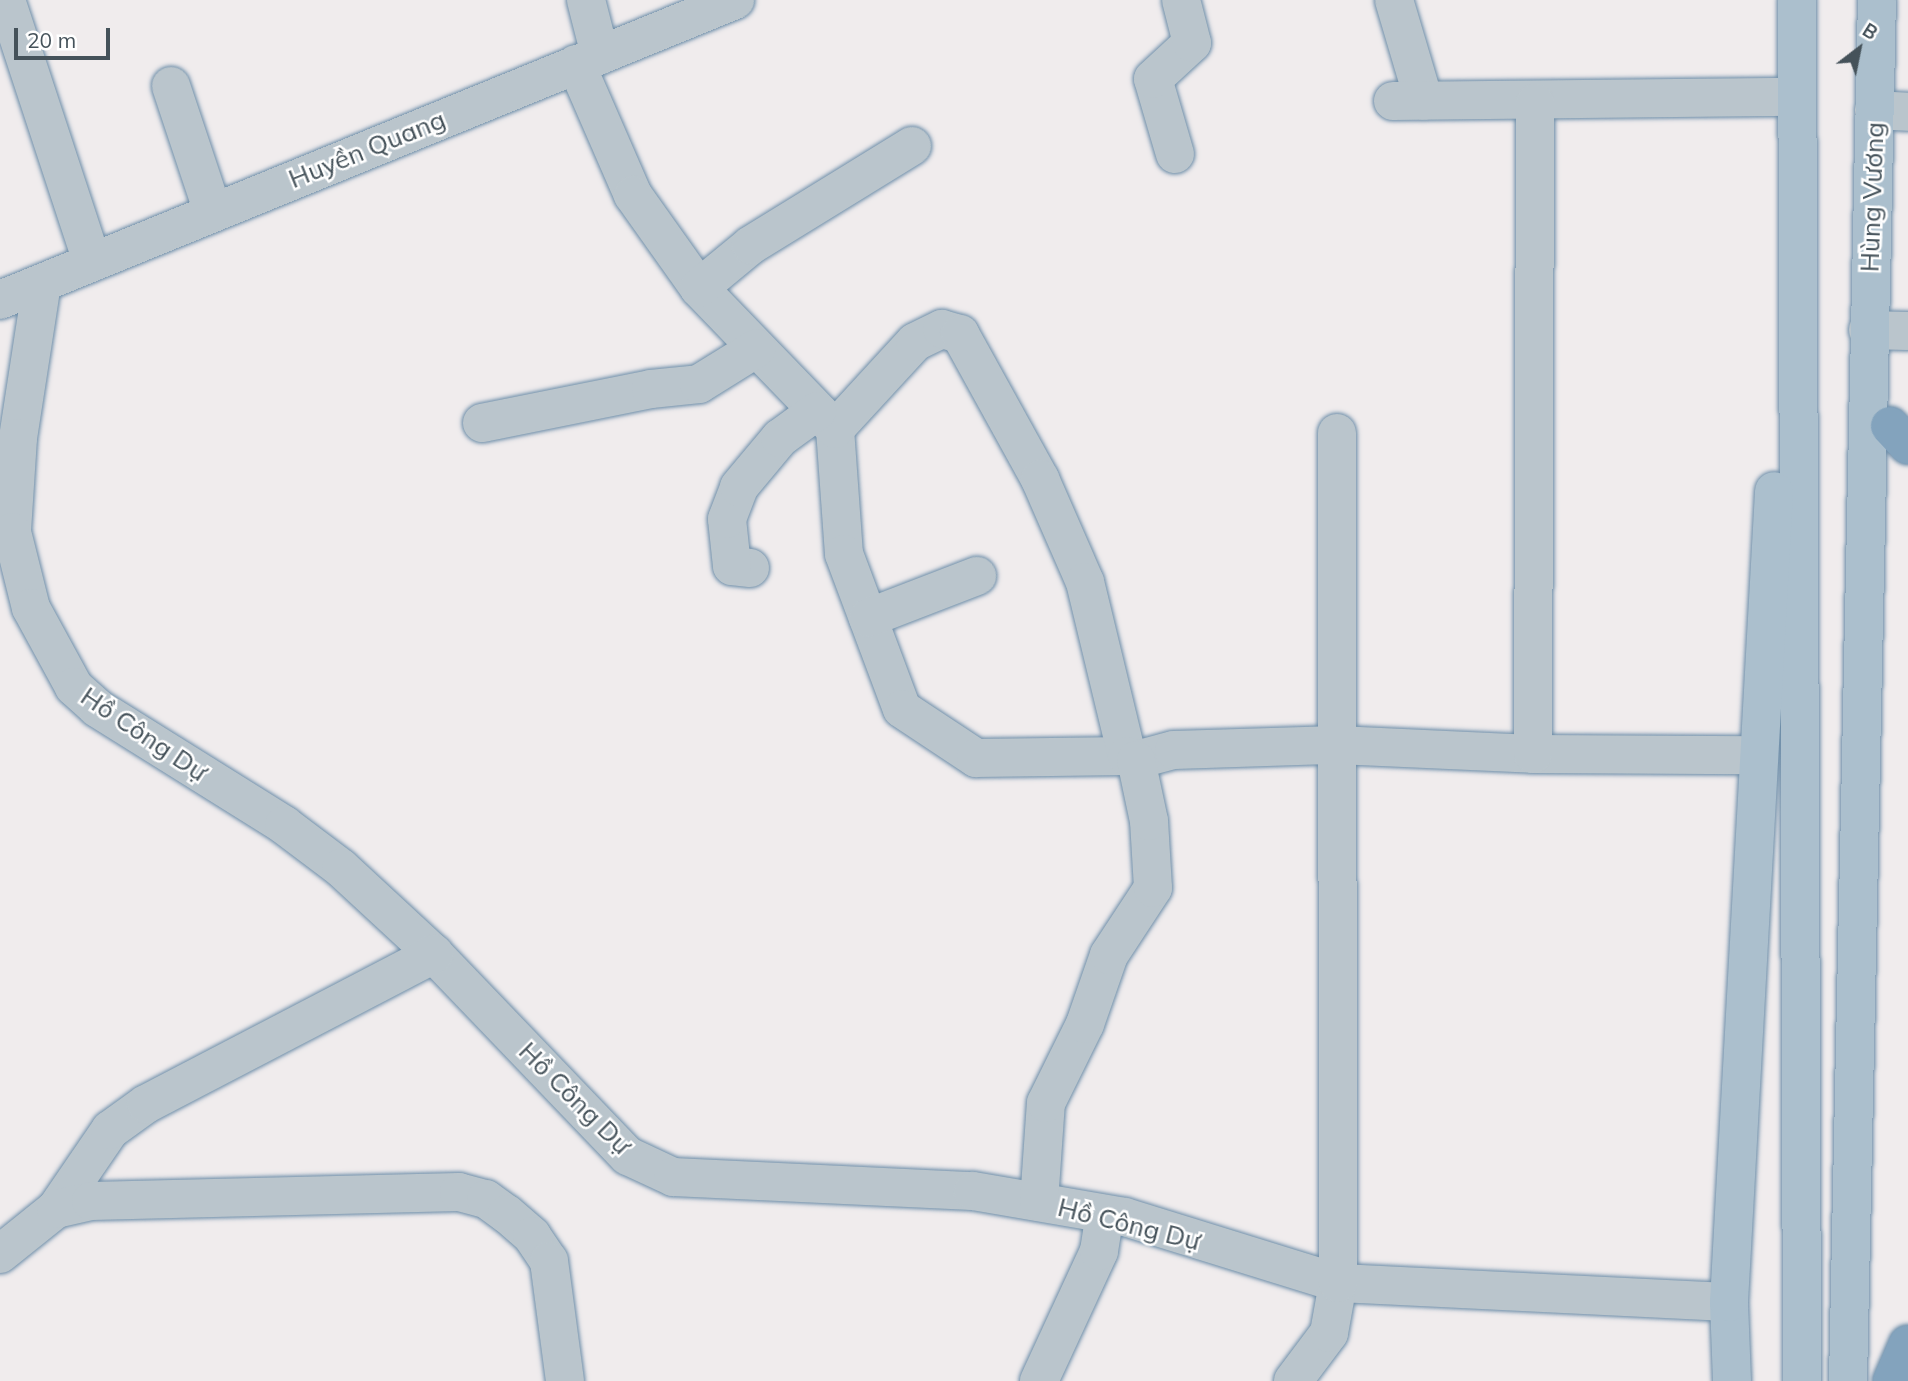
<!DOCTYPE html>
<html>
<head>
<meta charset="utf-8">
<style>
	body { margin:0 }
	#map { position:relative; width:1908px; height:1381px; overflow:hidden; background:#f0eced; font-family:Mulish,sans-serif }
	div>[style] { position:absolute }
	.roads { filter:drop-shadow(0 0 2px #6e8ea9) drop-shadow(0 0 2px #6e8ea9) }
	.minor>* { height:38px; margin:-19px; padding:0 19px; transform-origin:19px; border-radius:19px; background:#bac5cc }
	.major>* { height:38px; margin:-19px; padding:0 19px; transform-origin:19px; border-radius:19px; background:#abbfcd }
	.highway>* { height:38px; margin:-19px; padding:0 19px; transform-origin:19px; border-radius:19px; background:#83a3bd }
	span { translate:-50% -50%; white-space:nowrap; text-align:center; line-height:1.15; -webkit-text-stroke:5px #fff; paint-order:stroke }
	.street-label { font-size:26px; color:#45525a }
	.north { position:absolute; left:1824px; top:14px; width:70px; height:70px; -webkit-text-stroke:5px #fff; paint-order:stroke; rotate:32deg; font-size:19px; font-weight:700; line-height:28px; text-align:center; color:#45525a }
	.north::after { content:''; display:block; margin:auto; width:24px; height:32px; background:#45525a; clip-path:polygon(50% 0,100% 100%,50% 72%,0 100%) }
	.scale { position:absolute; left:14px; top:28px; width:96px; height:32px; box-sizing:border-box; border:4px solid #45525a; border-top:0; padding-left:9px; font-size:21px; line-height:24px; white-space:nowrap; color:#45525a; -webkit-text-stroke:5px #fff; paint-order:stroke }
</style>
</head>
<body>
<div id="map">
	<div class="roads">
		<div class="minor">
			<div style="left:6px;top:0;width:276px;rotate:71.8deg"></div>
			<div style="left:586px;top:0;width:57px;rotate:75.7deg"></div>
			<div style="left:1394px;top:0;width:105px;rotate:73.5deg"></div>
			<div style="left:576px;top:64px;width:143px;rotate:66.5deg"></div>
			<div style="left:633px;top:195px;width:114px;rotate:54.6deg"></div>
			<div style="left:699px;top:288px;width:196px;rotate:46deg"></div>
			<div style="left:835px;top:429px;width:125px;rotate:85.9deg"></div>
			<div style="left:844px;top:554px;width:165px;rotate:69.5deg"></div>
			<div style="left:902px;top:709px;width:89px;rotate:33.5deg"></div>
			<div style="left:976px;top:758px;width:151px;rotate:-0.8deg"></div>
			<div style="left:171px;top:86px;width:133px;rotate:71.6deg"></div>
			<div style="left:1393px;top:101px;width:402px;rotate:-0.6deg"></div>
			<div style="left:1874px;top:110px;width:34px;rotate:3deg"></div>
			<div style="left:1175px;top:154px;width:78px;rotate:-106.3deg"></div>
			<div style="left:1153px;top:79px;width:53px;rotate:-42.7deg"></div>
			<div style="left:1192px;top:43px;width:44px;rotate:-104.3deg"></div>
			<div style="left:42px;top:283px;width:157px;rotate:98.8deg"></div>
			<div style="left:18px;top:438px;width:94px;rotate:93.7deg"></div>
			<div style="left:12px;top:532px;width:78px;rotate:76deg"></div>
			<div style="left:31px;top:608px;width:90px;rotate:61.4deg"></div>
			<div style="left:74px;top:687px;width:31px;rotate:42deg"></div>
			<div style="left:97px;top:708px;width:221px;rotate:32deg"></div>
			<div style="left:284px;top:825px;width:71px;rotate:37deg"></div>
			<div style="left:341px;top:868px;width:127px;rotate:42.8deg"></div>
			<div style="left:434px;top:954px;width:280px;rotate:46.2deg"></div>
			<div style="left:628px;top:1156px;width:50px;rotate:25deg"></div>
			<div style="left:673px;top:1177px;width:300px;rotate:2.7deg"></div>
			<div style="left:973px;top:1191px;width:154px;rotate:9.7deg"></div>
			<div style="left:1125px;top:1217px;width:223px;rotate:17.2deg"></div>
			<div style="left:1338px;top:1283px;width:391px;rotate:2.8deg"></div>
			<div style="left:699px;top:288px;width:67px;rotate:-39.6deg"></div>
			<div style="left:751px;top:245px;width:189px;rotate:-31.6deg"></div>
			<div style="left:0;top:300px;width:794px;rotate:-22.2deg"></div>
			<div style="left:1868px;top:330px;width:40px;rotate:1.4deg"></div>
			<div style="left:482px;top:423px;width:172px;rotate:-11.4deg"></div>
			<div style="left:651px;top:389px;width:48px;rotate:-5.9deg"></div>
			<div style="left:699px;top:384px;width:68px;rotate:-31.8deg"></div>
			<div style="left:835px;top:429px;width:118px;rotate:-47.4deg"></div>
			<div style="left:915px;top:342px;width:30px;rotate:-26deg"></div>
			<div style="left:942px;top:329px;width:19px;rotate:16deg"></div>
			<div style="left:960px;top:334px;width:166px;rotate:61.1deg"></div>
			<div style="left:1040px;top:479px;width:112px;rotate:66.4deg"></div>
			<div style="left:1085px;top:582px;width:179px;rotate:76.4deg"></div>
			<div style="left:1127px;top:756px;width:10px;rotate:24deg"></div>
			<div style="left:1136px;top:760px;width:39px;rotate:-15deg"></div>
			<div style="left:1174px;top:750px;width:163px;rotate:-1.8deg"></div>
			<div style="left:1337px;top:745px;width:196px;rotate:2.6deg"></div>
			<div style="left:1533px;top:754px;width:224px;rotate:0.3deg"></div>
			<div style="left:750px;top:568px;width:18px;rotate:-174deg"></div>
			<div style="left:732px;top:566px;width:47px;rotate:-96.1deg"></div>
			<div style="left:727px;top:519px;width:34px;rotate:-69deg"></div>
			<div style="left:739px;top:487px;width:64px;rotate:-50.1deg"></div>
			<div style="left:780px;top:438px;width:46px;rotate:-36.1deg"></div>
			<div style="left:868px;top:618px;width:117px;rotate:-21.1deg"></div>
			<div style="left:1533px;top:754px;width:651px;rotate:-89.82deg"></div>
			<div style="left:1039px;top:1202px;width:99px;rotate:-86deg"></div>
			<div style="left:1046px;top:1103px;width:88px;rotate:-63.7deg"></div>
			<div style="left:1085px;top:1024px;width:73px;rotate:-70.8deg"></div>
			<div style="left:1109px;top:955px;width:80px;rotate:-56.7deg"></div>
			<div style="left:1153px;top:888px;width:67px;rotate:-93.4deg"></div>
			<div style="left:1149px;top:821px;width:62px;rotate:-102deg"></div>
			<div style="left:56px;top:1209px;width:96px;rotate:-55.6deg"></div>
			<div style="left:110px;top:1130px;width:44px;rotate:-35.8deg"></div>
			<div style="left:146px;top:1104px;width:325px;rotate:-27.5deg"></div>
			<div style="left:0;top:1254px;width:72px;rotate:-38.8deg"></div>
			<div style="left:56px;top:1209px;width:36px;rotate:-13deg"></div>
			<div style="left:91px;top:1201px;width:368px;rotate:-1.4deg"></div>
			<div style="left:459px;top:1192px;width:28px;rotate:15deg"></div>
			<div style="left:486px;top:1199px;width:26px;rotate:36deg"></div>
			<div style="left:507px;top:1214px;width:33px;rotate:41deg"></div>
			<div style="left:532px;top:1236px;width:30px;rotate:56deg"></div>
			<div style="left:549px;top:1261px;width:121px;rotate:82.4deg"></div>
			<div style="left:1039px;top:1381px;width:143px;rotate:-65.2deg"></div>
			<div style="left:1099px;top:1251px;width:37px;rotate:-81deg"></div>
			<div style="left:1293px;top:1381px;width:60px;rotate:-53.1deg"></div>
			<div style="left:1329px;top:1333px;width:51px;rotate:-79.8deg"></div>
			<div style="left:1338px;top:1283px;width:850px;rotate:-90.07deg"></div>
		</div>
		<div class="major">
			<div style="left:1797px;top:0;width:1381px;rotate:89.79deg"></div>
			<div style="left:1732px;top:1381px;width:79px;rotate:-92.2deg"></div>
			<div style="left:1729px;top:1302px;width:812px;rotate:-86.82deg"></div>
			<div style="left:1848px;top:1381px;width:1381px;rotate:-88.8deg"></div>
		</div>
		<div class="highway">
			<div style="left:1890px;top:426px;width:26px;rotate:47deg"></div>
			<div style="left:1892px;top:1381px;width:40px;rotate:-66.6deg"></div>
		</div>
	</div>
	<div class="street-label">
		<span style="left:367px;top:149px;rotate:-22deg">Huyền Quang</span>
		<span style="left:1872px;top:197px;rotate:-88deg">Hùng Vương</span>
		<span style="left:144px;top:734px;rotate:34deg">Hồ Công Dự</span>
		<span style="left:575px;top:1098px;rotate:45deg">Hồ Công Dự</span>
		<span style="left:1129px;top:1224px;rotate:14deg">Hồ Công Dự</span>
	</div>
	<div class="north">B</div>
	<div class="scale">20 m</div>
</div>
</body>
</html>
